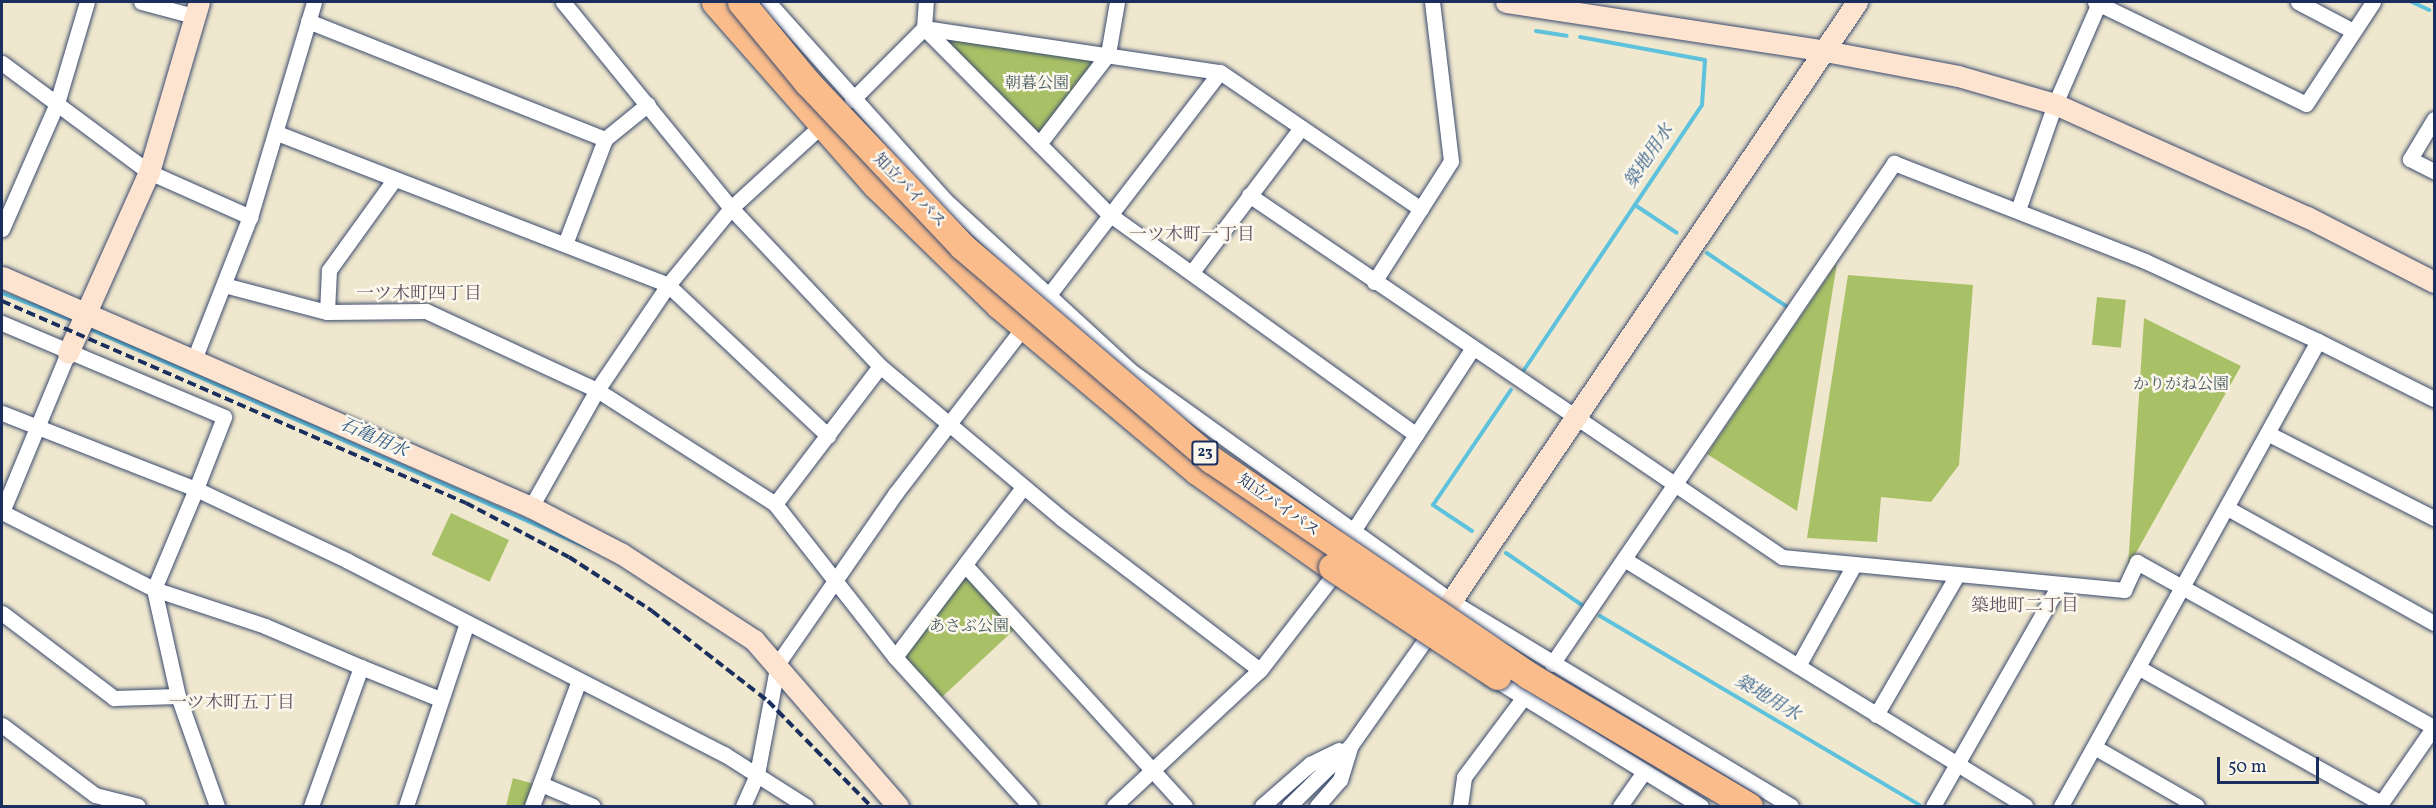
<!DOCTYPE html>
<html>
<head>
<meta charset="utf-8">
<style>
	body { margin:0 }
	#map { position:relative; width:2436px; height:808px; overflow:hidden; background:#f0e8ce; font-family:Vollkorn,"Noto Serif JP",serif }
	div>[style] { position:absolute }
	.green>* { inset:0; background:#a9c166; transform-origin:0 0 }
	.stream>* { height:4px; margin:-2px; padding:0 2px; transform-origin:2px; border-radius:2px; background:#5fc2dd }
	.roads { filter:drop-shadow(0 0 2px #3b4b6f) drop-shadow(0 0 2px #3b4b6f) }
	.street>* { height:15px; margin:-7.5px; padding:0 7.5px; transform-origin:7.5px; border-radius:7.5px; background:#fff }
	.secondary>* { height:21px; margin:-10.5px; padding:0 10.5px; transform-origin:10.5px; border-radius:10.5px; background:#fde4d1 }
	.highway>* { height:27px; margin:-13.5px; padding:0 13.5px; transform-origin:13.5px; border-radius:13.5px; background:#fabc8b }
	.rail>* { height:4px; margin-top:-2px; transform-origin:0; background:repeating-linear-gradient(90deg,#1b2f5e 0 9px,transparent 0 13.5px) }
	.bridges { filter:drop-shadow(0 0 2px #3b4b6f) drop-shadow(0 0 2px #3b4b6f) }
	.highway-bridge>* { height:27px; margin:-13.5px; padding:0 13.5px; transform-origin:13.5px; border-radius:13.5px; background:#fabc8b }
	span { translate:-50% -50%; white-space:nowrap; text-align:center; line-height:1.15; -webkit-text-stroke:5px #fbf7ec; paint-order:stroke }
	.shield-label span { padding:2px 4px; background:#fbf7ec; border:2px solid; border-radius:4px; -webkit-text-stroke-width:0 }
	.shield-label { font-size:15px; color:#1b2f5e; font-weight:700 }
	.park-label { font-size:16px; color:#465b60 }
	.street-label { font-size:16px; color:#1b2f5e }
	.water-label { font-size:18px; color:#2f5b84; font-style:italic }
	.neighbourhood-label { font-size:18px; color:#5f5260 }
	.frame { position:absolute; inset:0; border:3px solid #1b2f5e; pointer-events:none }
	.scale { position:absolute; left:2217px; top:757px; width:102px; height:27px; box-sizing:border-box; border:3px solid #1b2f5e; border-top:0; padding-left:8px; font-size:18px; line-height:21px; white-space:nowrap; color:#1b2f5e; -webkit-text-stroke:4px #fbf7ec; paint-order:stroke }
</style>
</head>
<body>
<div id="map">
	<div class="green">
		<div style="clip-path:polygon(951px 38px,1093px 59px,1094px 66px,1039px 134px,948px 44px)"></div>
		<div style="clip-path:polygon(1837px 263px,1797px 511px,1707px 454px)"></div>
		<div style="clip-path:polygon(1848px 275px,1973px 285px,1959px 465px,1931px 502px,1881px 497px,1877px 542px,1807px 538px)"></div>
		<div style="left:2097px;top:297px;width:29px;height:48px;rotate:6deg"></div>
		<div style="clip-path:polygon(2144px 318px,2241px 366px,2128px 567px)"></div>
		<div style="left:451px;top:513px;width:64px;height:46px;rotate:25deg"></div>
		<div style="clip-path:polygon(965px 575px,1016px 628px,942px 697px,904px 657px)"></div>
		<div style="clip-path:polygon(513px 778px,534px 784px,526px 806px,506px 806px)"></div>
	</div>
	<div class="stream">
		<div style="left:2412px;top:2px;width:19px;rotate:25deg"></div>
		<div style="left:1536px;top:31px;width:31px;rotate:9deg"></div>
		<div style="left:1635px;top:205px;width:50px;rotate:33.7deg"></div>
		<div style="left:1707px;top:253px;width:99px;rotate:33.9deg"></div>
		<div style="left:2px;top:293px;width:72px;rotate:21.2deg"></div>
		<div style="left:92px;top:330px;width:543px;rotate:23.68deg"></div>
		<div style="left:1524px;top:370px;width:319px;rotate:-56.1deg"></div>
		<div style="left:1702px;top:105px;width:45px;rotate:-86.2deg"></div>
		<div style="left:1705px;top:60px;width:127px;rotate:-169.6deg"></div>
		<div style="left:1472px;top:531px;width:47px;rotate:-146.3deg"></div>
		<div style="left:1433px;top:505px;width:139px;rotate:-55.9deg"></div>
		<div style="left:1506px;top:553px;width:96px;rotate:34.4deg"></div>
		<div style="left:1600px;top:616px;width:371px;rotate:30.6deg"></div>
	</div>
	<div class="roads">
		<div class="street">
			<div style="left:141px;top:2px;width:55px;rotate:14.8deg"></div>
			<div style="left:563px;top:2px;width:266px;rotate:50.8deg"></div>
			<div style="left:731px;top:208px;width:111px;rotate:-42.4deg"></div>
			<div style="left:768px;top:2px;width:266px;rotate:48.2deg"></div>
			<div style="left:945px;top:200px;width:253px;rotate:42.6deg"></div>
			<div style="left:1131px;top:371px;width:394px;rotate:35.7deg"></div>
			<div style="left:1451px;top:601px;width:397px;rotate:31.1deg"></div>
			<div style="left:2095px;top:2px;width:234px;rotate:25.8deg"></div>
			<div style="left:2306px;top:104px;width:122px;rotate:-56.7deg"></div>
			<div style="left:2298px;top:2px;width:62px;rotate:27.8deg"></div>
			<div style="left:308px;top:21px;width:320px;rotate:21.7deg"></div>
			<div style="left:924px;top:28px;width:262px;rotate:45.2deg"></div>
			<div style="left:1109px;top:214px;width:378px;rotate:35.7deg"></div>
			<div style="left:924px;top:28px;width:299px;rotate:8.5deg"></div>
			<div style="left:1220px;top:72px;width:243px;rotate:34.3deg"></div>
			<div style="left:2px;top:63px;width:183px;rotate:36.6deg"></div>
			<div style="left:149px;top:172px;width:111px;rotate:24deg"></div>
			<div style="left:852px;top:100px;width:102px;rotate:-45deg"></div>
			<div style="left:924px;top:28px;width:26px;rotate:-86deg"></div>
			<div style="left:2434px;top:119px;width:47px;rotate:121deg"></div>
			<div style="left:2410px;top:159px;width:27px;rotate:27deg"></div>
			<div style="left:277px;top:133px;width:420px;rotate:21.2deg"></div>
			<div style="left:668px;top:285px;width:220px;rotate:43.3deg"></div>
			<div style="left:1039px;top:144px;width:113px;rotate:-52.5deg"></div>
			<div style="left:1108px;top:54px;width:53px;rotate:-80.2deg"></div>
			<div style="left:1249px;top:195px;width:644px;rotate:34.18deg"></div>
			<div style="left:1782px;top:557px;width:344px;rotate:5.5deg"></div>
			<div style="left:2124px;top:590px;width:31px;rotate:-65deg"></div>
			<div style="left:2137px;top:562px;width:340px;rotate:29.1deg"></div>
			<div style="left:2018px;top:210px;width:112px;rotate:-70.8deg"></div>
			<div style="left:2055px;top:104px;width:110px;rotate:-66.5deg"></div>
			<div style="left:2px;top:229px;width:137px;rotate:-66.4deg"></div>
			<div style="left:57px;top:103px;width:105px;rotate:-73.5deg"></div>
			<div style="left:565px;top:244px;width:112px;rotate:-69.1deg"></div>
			<div style="left:605px;top:139px;width:55px;rotate:-39.1deg"></div>
			<div style="left:1192px;top:272px;width:181px;rotate:-52.9deg"></div>
			<div style="left:1374px;top:282px;width:143px;rotate:-57.5deg"></div>
			<div style="left:1451px;top:161px;width:160px;rotate:-96.8deg"></div>
			<div style="left:224px;top:285px;width:106px;rotate:14.7deg"></div>
			<div style="left:327px;top:312px;width:99px;rotate:-0.6deg"></div>
			<div style="left:426px;top:311px;width:188px;rotate:24.8deg"></div>
			<div style="left:597px;top:390px;width:211px;rotate:32.6deg"></div>
			<div style="left:775px;top:504px;width:194px;rotate:51.9deg"></div>
			<div style="left:895px;top:657px;width:201px;rotate:47.8deg"></div>
			<div style="left:1048px;top:296px;width:282px;rotate:-52.5deg"></div>
			<div style="left:327px;top:312px;width:42px;rotate:-87.3deg"></div>
			<div style="left:329px;top:270px;width:111px;rotate:-54.2deg"></div>
			<div style="left:2px;top:323px;width:241px;rotate:22.9deg"></div>
			<div style="left:224px;top:417px;width:77px;rotate:111.3deg"></div>
			<div style="left:196px;top:489px;width:168px;rotate:25.3deg"></div>
			<div style="left:348px;top:561px;width:423px;rotate:27.2deg"></div>
			<div style="left:724px;top:754px;width:97px;rotate:32.4deg"></div>
			<div style="left:2318px;top:341px;width:130px;rotate:26.6deg"></div>
			<div style="left:195px;top:357px;width:150px;rotate:-68.6deg"></div>
			<div style="left:250px;top:217px;width:224px;rotate:-73.4deg"></div>
			<div style="left:2px;top:413px;width:208px;rotate:21.4deg"></div>
			<div style="left:196px;top:489px;width:108px;rotate:112.8deg"></div>
			<div style="left:154px;top:589px;width:110px;rotate:77.4deg"></div>
			<div style="left:178px;top:696px;width:117px;rotate:70.5deg"></div>
			<div style="left:2271px;top:435px;width:183px;rotate:27deg"></div>
			<div style="left:775px;top:504px;width:173px;rotate:-52.7deg"></div>
			<div style="left:531px;top:507px;width:134px;rotate:-60.6deg"></div>
			<div style="left:597px;top:390px;width:127px;rotate:-55.9deg"></div>
			<div style="left:668px;top:285px;width:99px;rotate:-50.7deg"></div>
			<div style="left:731px;top:208px;width:217px;rotate:46.7deg"></div>
			<div style="left:880px;top:366px;width:236px;rotate:40deg"></div>
			<div style="left:1061px;top:518px;width:250px;rotate:37.4deg"></div>
			<div style="left:2229px;top:509px;width:235px;rotate:29.1deg"></div>
			<div style="left:2px;top:512px;width:170px;rotate:26.9deg"></div>
			<div style="left:154px;top:589px;width:117px;rotate:18.4deg"></div>
			<div style="left:265px;top:626px;width:104px;rotate:23.1deg"></div>
			<div style="left:2px;top:512px;width:172px;rotate:-67.5deg"></div>
			<div style="left:1351px;top:534px;width:221px;rotate:-56.8deg"></div>
			<div style="left:1624px;top:559px;width:471px;rotate:31.6deg"></div>
			<div style="left:965px;top:565px;width:326px;rotate:47.6deg"></div>
			<div style="left:2px;top:613px;width:141px;rotate:37.2deg"></div>
			<div style="left:114px;top:698px;width:64px;rotate:-1.8deg"></div>
			<div style="left:895px;top:657px;width:213px;rotate:-53deg"></div>
			<div style="left:1552px;top:664px;width:607px;rotate:-55.68deg"></div>
			<div style="left:1894px;top:163px;width:269px;rotate:21.3deg"></div>
			<div style="left:2145px;top:261px;width:191px;rotate:24.8deg"></div>
			<div style="left:2318px;top:341px;width:531px;rotate:118.93deg"></div>
			<div style="left:1798px;top:666px;width:115px;rotate:-61deg"></div>
			<div style="left:2141px;top:669px;width:275px;rotate:29.2deg"></div>
			<div style="left:1488px;top:675px;width:250px;rotate:31.6deg"></div>
			<div style="left:1876px;top:715px;width:162px;rotate:-59.9deg"></div>
			<div style="left:2px;top:725px;width:116px;rotate:37deg"></div>
			<div style="left:95px;top:795px;width:44px;rotate:14.3deg"></div>
			<div style="left:2096px;top:748px;width:116px;rotate:29.9deg"></div>
			<div style="left:541px;top:784px;width:56px;rotate:22.9deg"></div>
			<div style="left:311px;top:806px;width:148px;rotate:-70.2deg"></div>
			<div style="left:361px;top:667px;width:85px;rotate:22.1deg"></div>
			<div style="left:406px;top:806px;width:193px;rotate:-71.6deg"></div>
			<div style="left:532px;top:806px;width:131px;rotate:-69.5deg"></div>
			<div style="left:743px;top:806px;width:35px;rotate:-66deg"></div>
			<div style="left:757px;top:774px;width:113px;rotate:-79.3deg"></div>
			<div style="left:778px;top:663px;width:206px;rotate:-55.3deg"></div>
			<div style="left:895px;top:494px;width:198px;rotate:-52.4deg"></div>
			<div style="left:1114px;top:806px;width:200px;rotate:-43deg"></div>
			<div style="left:1260px;top:670px;width:118px;rotate:-52.3deg"></div>
			<div style="left:1262px;top:806px;width:64px;rotate:-41.2deg"></div>
			<div style="left:1310px;top:764px;width:32px;rotate:-26deg"></div>
			<div style="left:1289px;top:806px;width:87px;rotate:-44.5deg"></div>
			<div style="left:1351px;top:745px;width:146px;rotate:-54.8deg"></div>
			<div style="left:1317px;top:806px;width:35px;rotate:-49deg"></div>
			<div style="left:1340px;top:780px;width:34px;rotate:-73deg"></div>
			<div style="left:1460px;top:806px;width:29px;rotate:-82deg"></div>
			<div style="left:1464px;top:777px;width:99px;rotate:-53.2deg"></div>
			<div style="left:1620px;top:806px;width:40px;rotate:-55.1deg"></div>
			<div style="left:1933px;top:806px;width:254px;rotate:-60.3deg"></div>
			<div style="left:2379px;top:806px;width:95px;rotate:-55.3deg"></div>
		</div>
		<div class="secondary">
			<div style="left:1506px;top:2px;width:323px;rotate:8.7deg"></div>
			<div style="left:1825px;top:51px;width:135px;rotate:10.6deg"></div>
			<div style="left:1958px;top:76px;width:101px;rotate:16.1deg"></div>
			<div style="left:2055px;top:104px;width:276px;rotate:24.2deg"></div>
			<div style="left:2307px;top:217px;width:143px;rotate:27.1deg"></div>
			<div style="left:2px;top:277px;width:577px;rotate:23.5deg"></div>
			<div style="left:531px;top:507px;width:102px;rotate:27.3deg"></div>
			<div style="left:622px;top:554px;width:158px;rotate:33.1deg"></div>
			<div style="left:754px;top:640px;width:220px;rotate:49.1deg"></div>
			<div style="left:68px;top:353px;width:198px;rotate:-65.9deg"></div>
			<div style="left:149px;top:172px;width:177px;rotate:-73.6deg"></div>
			<div style="left:1451px;top:601px;width:724px;rotate:-55.87deg"></div>
		</div>
		<div class="highway">
			<div style="left:715px;top:2px;width:244px;rotate:48.7deg"></div>
			<div style="left:876px;top:185px;width:172px;rotate:44.3deg"></div>
			<div style="left:999px;top:305px;width:258px;rotate:40deg"></div>
			<div style="left:1197px;top:471px;width:166px;rotate:35.4deg"></div>
		</div>
	</div>
	<div class="rail">
		<div style="left:2px;top:301px;width:506px;rotate:23.53deg"></div>
		<div style="left:466px;top:503px;width:116px;rotate:27.7deg"></div>
		<div style="left:569px;top:557px;width:99px;rotate:33deg"></div>
		<div style="left:652px;top:611px;width:147px;rotate:37.8deg"></div>
		<div style="left:768px;top:701px;width:147px;rotate:45.6deg"></div>
	</div>
	<div class="bridges">
		<div class="highway-bridge">
			<div style="left:741px;top:2px;width:104px;rotate:50.5deg"></div>
			<div style="left:807px;top:82px;width:226px;rotate:46.6deg"></div>
			<div style="left:962px;top:246px;width:329px;rotate:40.6deg"></div>
			<div style="left:1212px;top:460px;width:382px;rotate:34.2deg"></div>
			<div style="left:1528px;top:675px;width:257px;rotate:30.7deg"></div>
			<div style="left:1332px;top:567px;width:198px;rotate:33.4deg"></div>
		</div>
	</div>
	<div class="shield-label">
		<span style="left:1205px;top:453px">23</span>
	</div>
	<div class="park-label">
		<span style="left:1037px;top:84px">朝暮公園</span>
		<span style="left:2181px;top:385px">かりがね公園</span>
		<span style="left:969px;top:627px">あさぶ公園</span>
	</div>
	<div class="street-label">
		<span style="left:909px;top:191px;rotate:46deg">知立バイパス</span>
		<span style="left:1278px;top:506px;rotate:35deg">知立バイパス</span>
	</div>
	<div class="water-label">
		<span style="left:1650px;top:157px;rotate:-56deg">築地用水</span>
		<span style="left:373px;top:439px;rotate:24deg">石亀用水</span>
		<span style="left:1767px;top:699px;rotate:31deg">築地用水</span>
	</div>
	<div class="neighbourhood-label">
		<span style="left:1192px;top:236px">一ツ木町一丁目</span>
		<span style="left:419px;top:295px">一ツ木町四丁目</span>
		<span style="left:2025px;top:607px">築地町二丁目</span>
		<span style="left:232px;top:704px">一ツ木町五丁目</span>
	</div>
	<div class="frame"></div>
	<div class="scale">50 m</div>
</div>
</body>
</html>
